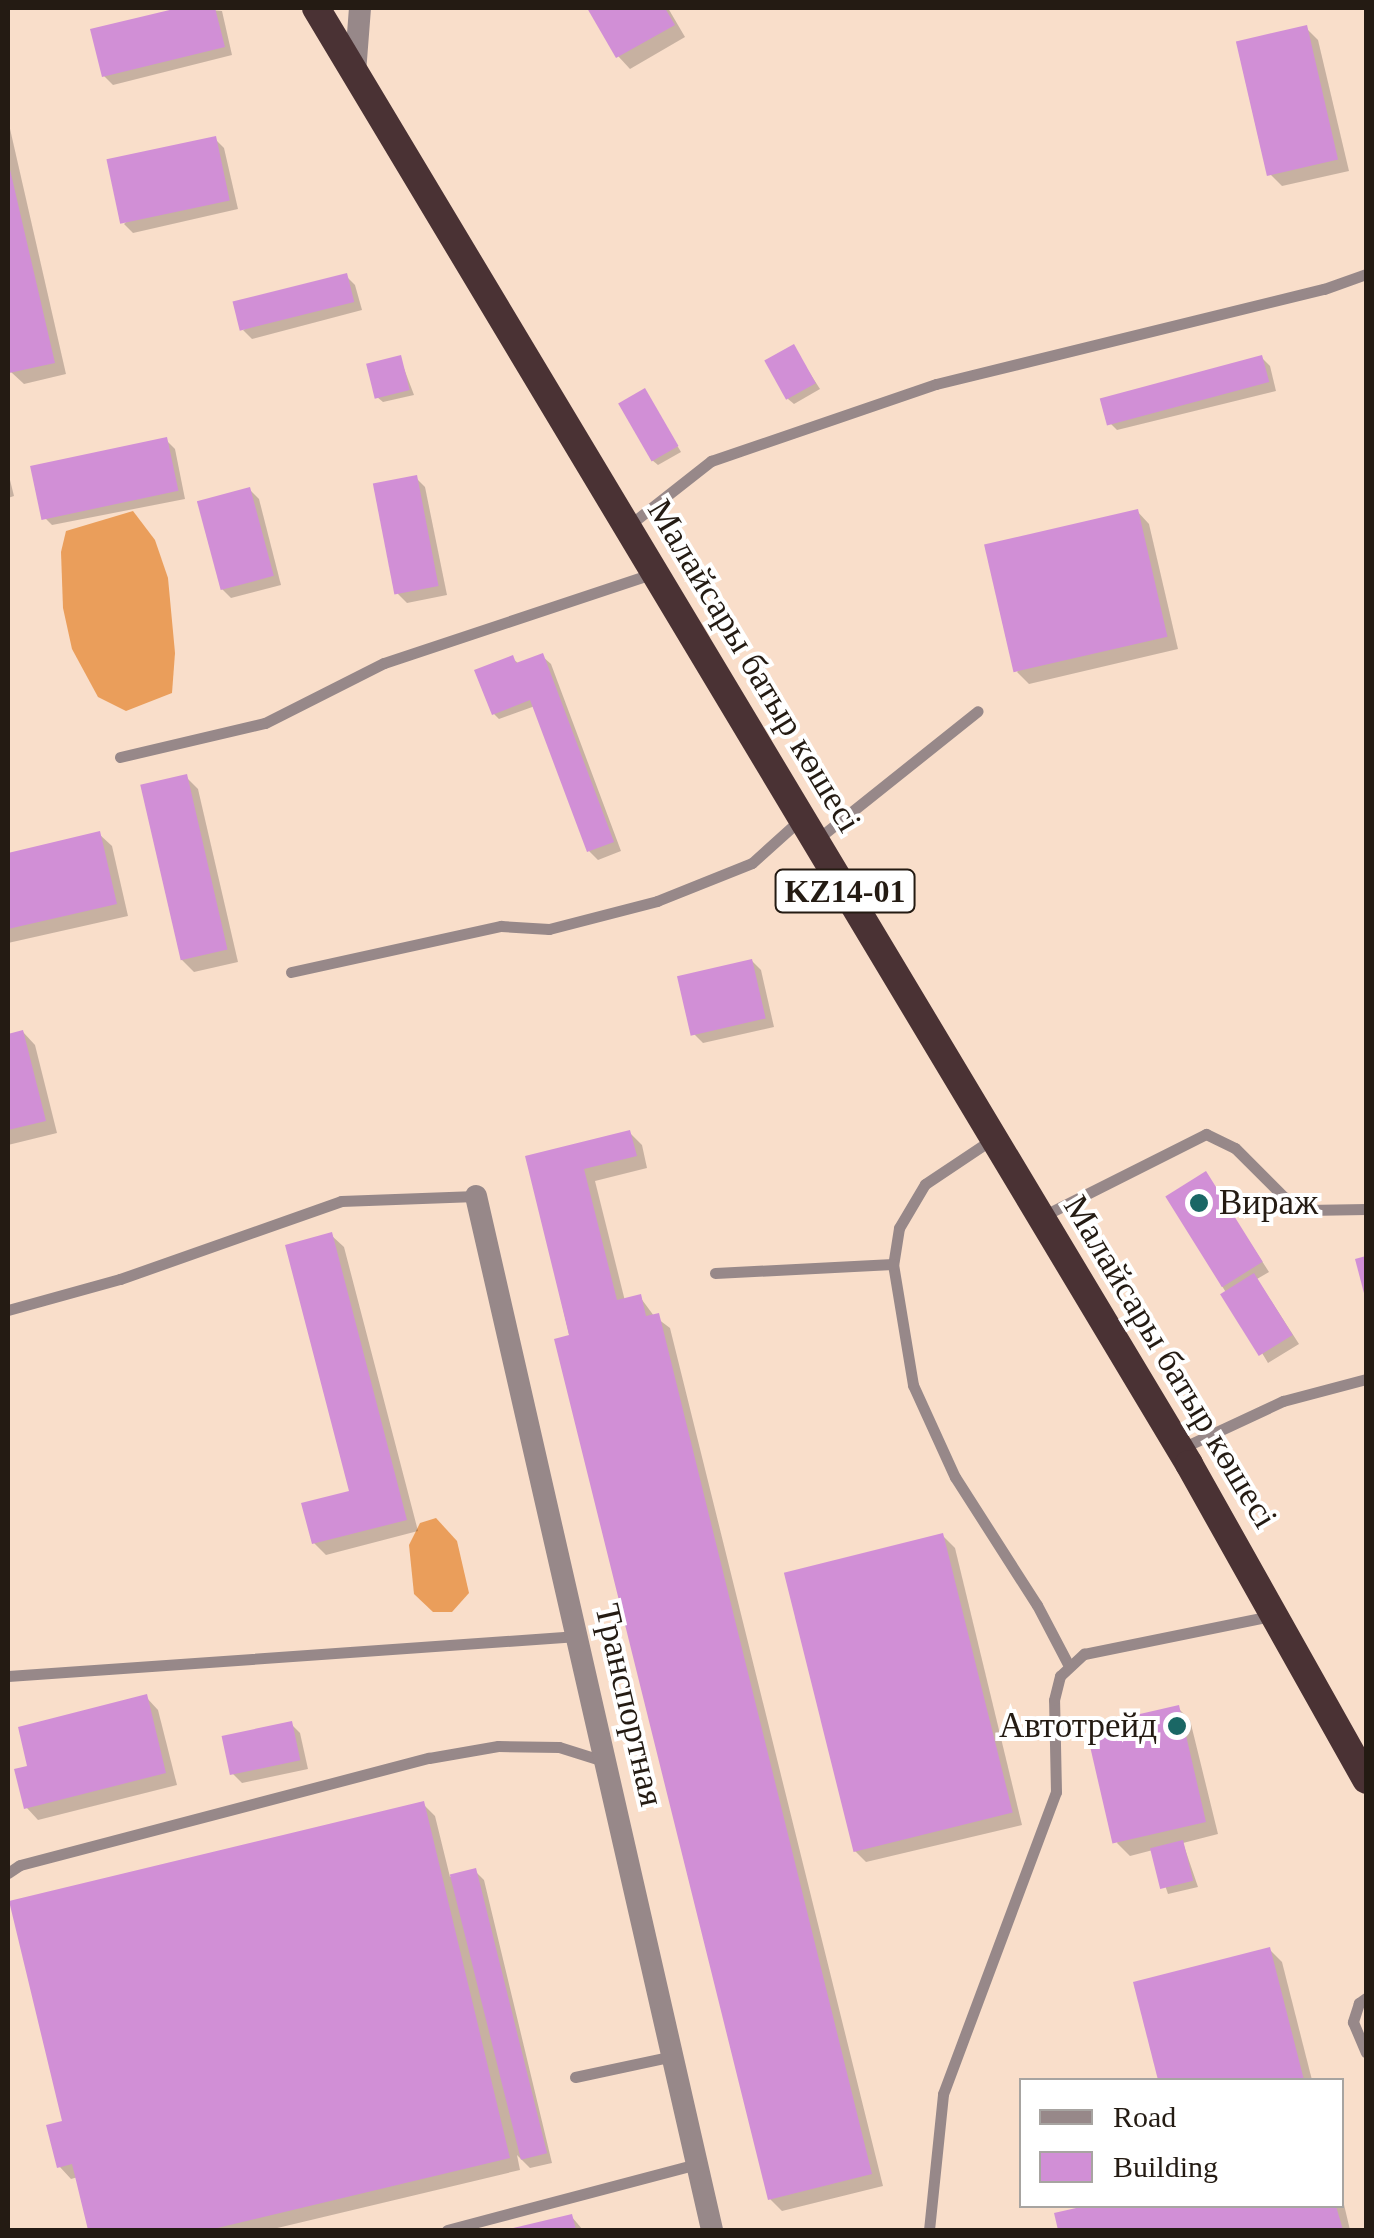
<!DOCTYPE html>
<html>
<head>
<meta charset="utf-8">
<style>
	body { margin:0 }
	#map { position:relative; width:1374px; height:2238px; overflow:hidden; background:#f9deca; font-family:"Times New Roman",serif }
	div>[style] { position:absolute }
	.forest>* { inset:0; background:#ea9e5b }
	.shadow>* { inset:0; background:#0003 }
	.building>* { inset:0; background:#d18fd6; transform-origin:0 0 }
	.service>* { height:11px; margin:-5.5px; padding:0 5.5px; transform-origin:5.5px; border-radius:5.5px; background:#978889 }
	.minor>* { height:22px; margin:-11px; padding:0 11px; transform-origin:11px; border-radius:11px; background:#978889 }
	.trunk>* { height:28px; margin:-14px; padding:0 14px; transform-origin:14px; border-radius:14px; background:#4a3234 }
	.dots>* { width:28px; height:28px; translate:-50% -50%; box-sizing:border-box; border:5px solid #fff; border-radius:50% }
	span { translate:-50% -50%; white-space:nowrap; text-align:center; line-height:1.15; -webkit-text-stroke:8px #fff; paint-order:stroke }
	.shield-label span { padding:2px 8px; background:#fff; border:2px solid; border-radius:8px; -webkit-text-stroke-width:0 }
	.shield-label { font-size:32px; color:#241b13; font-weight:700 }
	.street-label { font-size:35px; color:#241b13 }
	.poi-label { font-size:35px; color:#241b13 }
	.left { translate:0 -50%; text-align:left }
	.right { translate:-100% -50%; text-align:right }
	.frame { position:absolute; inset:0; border:10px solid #241b13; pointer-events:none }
	.legend { position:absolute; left:1019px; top:2078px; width:325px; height:130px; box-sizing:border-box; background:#fff; border:2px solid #a7a4a1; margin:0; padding:12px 18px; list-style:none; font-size:30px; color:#241b13 }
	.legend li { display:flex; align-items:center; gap:20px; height:50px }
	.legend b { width:50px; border:2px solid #a7a4a1 }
</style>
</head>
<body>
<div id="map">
	<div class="forest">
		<div style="clip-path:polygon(133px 511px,155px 540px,168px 578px,175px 653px,172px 693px,126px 711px,98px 697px,72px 649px,63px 608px,61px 552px,66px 531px)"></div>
		<div style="clip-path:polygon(436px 1518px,457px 1541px,469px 1593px,452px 1612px,433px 1612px,414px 1594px,409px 1545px,420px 1523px)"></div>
	</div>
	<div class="shadow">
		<div style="clip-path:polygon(188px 8px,222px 11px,232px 55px,113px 85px,104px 76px,93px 31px)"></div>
		<div style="clip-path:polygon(590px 8px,668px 8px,685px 37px,630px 69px,618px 56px)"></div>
		<div style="clip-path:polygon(1306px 28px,1318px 40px,1349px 171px,1282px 186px,1270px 174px)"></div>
		<div style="clip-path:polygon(8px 120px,66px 374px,24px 384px,11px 372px,8px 355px)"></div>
		<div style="clip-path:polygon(215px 139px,224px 148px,238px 209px,133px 233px,124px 224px)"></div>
		<div style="clip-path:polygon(346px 276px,355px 285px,362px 310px,252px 339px,243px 330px)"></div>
		<div style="clip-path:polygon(793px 347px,820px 389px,794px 404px,788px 399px)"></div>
		<div style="clip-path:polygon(1261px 357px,1270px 366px,1276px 391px,1117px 430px,1108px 421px)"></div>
		<div style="clip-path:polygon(400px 358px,414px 395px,383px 402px,377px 397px)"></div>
		<div style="clip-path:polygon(645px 391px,681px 452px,658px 465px,652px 460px)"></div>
		<div style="clip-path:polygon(166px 440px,175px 449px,185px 499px,52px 525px,43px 516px)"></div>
		<div style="clip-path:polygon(8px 472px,14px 496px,8px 498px)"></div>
		<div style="clip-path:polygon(416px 478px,425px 487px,447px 595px,407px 603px,398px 594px)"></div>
		<div style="clip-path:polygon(250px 490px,259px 499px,281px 585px,231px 598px,222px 589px)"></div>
		<div style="clip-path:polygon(1137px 511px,1149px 524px,1178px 649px,1029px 684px,1017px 672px)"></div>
		<div style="clip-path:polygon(542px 656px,551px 664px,621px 851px,598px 860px,589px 851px,535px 706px,499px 719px,494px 714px,512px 658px,519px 664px)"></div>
		<div style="clip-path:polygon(186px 777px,198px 789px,238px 962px,194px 972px,182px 960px)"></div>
		<div style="clip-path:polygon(99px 834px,112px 846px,128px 916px,8px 943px,8px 855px)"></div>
		<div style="clip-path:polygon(752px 961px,761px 970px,774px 1027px,703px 1043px,694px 1034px)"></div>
		<div style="clip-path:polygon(23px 1032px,35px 1045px,57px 1133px,8px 1145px,8px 1036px)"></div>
		<div style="clip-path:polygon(629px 1132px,642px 1145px,647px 1168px,595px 1181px,625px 1301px,640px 1297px,654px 1316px,670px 1328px,883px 2186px,782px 2211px,770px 2199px,528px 1158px)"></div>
		<div style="clip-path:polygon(1206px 1174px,1269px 1272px,1257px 1279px,1299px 1344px,1268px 1363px,1169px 1197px)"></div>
		<div style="clip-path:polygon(331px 1235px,344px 1247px,418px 1531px,326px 1555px,314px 1543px,352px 1493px)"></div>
		<div style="clip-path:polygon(943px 1536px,955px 1548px,1022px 1825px,866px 1862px,854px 1850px)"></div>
		<div style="clip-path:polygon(146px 1697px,158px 1710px,177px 1785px,38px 1820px,26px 1807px,30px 1768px)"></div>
		<div style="clip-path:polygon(1178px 1708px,1190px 1720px,1218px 1834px,1183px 1843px,1198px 1887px,1168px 1894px,1153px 1850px,1130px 1856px,1117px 1843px)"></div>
		<div style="clip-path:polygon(291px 1724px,300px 1733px,308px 1769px,242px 1783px,233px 1774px)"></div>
		<div style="clip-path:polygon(423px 1804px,435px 1816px,450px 1877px,475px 1871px,484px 1880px,552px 2163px,530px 2168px,517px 2155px,520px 2170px,269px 2230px,91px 2230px,78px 2177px,71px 2179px,59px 2166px,65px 2123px)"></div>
		<div style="clip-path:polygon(1270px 1950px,1282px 1962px,1312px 2080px,1161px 2080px,1136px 1984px)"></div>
		<div style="clip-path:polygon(1342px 2196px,1350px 2230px,1061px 2230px,1057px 2215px,1095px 2206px,1342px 2206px)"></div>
		<div style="clip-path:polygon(571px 2216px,583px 2230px,514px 2230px)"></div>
	</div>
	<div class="building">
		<div style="clip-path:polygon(178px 8px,215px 8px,225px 47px,102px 77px,90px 29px)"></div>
		<div style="clip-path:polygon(587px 8px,665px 8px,675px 25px,616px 58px)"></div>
		<div style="left:1307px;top:25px;width:138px;height:73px;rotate:77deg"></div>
		<div style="left:216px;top:136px;width:66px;height:112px;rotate:78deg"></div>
		<div style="clip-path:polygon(8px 161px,55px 363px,9px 373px,8px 366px)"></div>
		<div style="left:347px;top:273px;width:30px;height:118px;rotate:76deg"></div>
		<div style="left:794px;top:344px;width:45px;height:34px;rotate:61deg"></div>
		<div style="left:401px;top:355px;width:36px;height:36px;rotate:76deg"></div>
		<div style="left:1262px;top:355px;width:28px;height:168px;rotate:75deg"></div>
		<div style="left:645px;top:388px;width:67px;height:31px;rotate:60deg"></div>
		<div style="left:167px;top:437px;width:55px;height:140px;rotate:78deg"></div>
		<div style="left:417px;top:475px;width:113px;height:45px;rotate:79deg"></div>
		<div style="left:250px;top:487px;width:92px;height:55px;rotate:75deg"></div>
		<div style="left:1138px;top:509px;width:131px;height:158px;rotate:77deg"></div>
		<div style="clip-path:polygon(543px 653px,614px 842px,587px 852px,530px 700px,492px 715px,474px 670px,513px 655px,516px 663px)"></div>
		<div style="left:187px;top:774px;width:180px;height:48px;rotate:77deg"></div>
		<div style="clip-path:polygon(100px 831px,117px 904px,8px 929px,8px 853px)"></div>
		<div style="left:752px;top:959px;width:61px;height:77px;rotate:77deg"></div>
		<div style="clip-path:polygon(23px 1030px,46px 1121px,8px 1130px,8px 1034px)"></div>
		<div style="clip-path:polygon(630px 1130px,637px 1156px,584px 1169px,617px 1300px,641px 1294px,646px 1316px,659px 1313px,872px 2174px,768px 2200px,554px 1339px,569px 1335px,525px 1156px)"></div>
		<div style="left:1206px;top:1171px;width:107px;height:48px;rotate:58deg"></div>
		<div style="clip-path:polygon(332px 1232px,407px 1520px,312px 1544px,301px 1503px,349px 1491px,285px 1245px)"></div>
		<div style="clip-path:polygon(1366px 1256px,1366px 1297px,1365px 1297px,1355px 1259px)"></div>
		<div style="left:1254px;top:1273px;width:73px;height:40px;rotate:58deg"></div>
		<div style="left:943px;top:1533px;width:288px;height:164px;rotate:76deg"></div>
		<div style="clip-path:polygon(147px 1694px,166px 1773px,24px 1809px,14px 1769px,27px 1766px,18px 1727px)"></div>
		<div style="left:1179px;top:1705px;width:120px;height:96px;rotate:77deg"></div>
		<div style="left:292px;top:1721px;width:40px;height:72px;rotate:78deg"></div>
		<div style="clip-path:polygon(424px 1801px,510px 2158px,209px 2230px,88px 2230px,72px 2164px,57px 2168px,46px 2125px,62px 2121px,9px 1901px)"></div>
		<div style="left:1183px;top:1840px;width:42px;height:34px;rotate:76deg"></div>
		<div style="left:476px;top:1868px;width:294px;height:27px;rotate:76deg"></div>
		<div style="clip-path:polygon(1270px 1947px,1304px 2080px,1158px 2080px,1133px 1982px)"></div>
		<div style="clip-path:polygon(1085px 2206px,1336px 2206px,1343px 2230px,1058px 2230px,1054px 2213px)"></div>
		<div style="clip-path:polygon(572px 2214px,576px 2230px,509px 2230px,509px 2229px)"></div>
	</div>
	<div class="service">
		<div style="left:627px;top:527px;width:107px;rotate:-38.2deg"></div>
		<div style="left:711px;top:461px;width:238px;rotate:-18.9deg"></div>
		<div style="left:936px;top:384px;width:399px;rotate:-13.8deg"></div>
		<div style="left:1324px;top:289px;width:45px;rotate:-19.7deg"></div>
		<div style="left:120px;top:757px;width:149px;rotate:-13.2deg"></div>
		<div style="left:265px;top:723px;width:133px;rotate:-26.8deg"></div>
		<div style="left:384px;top:663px;width:285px;rotate:-18.4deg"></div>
		<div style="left:815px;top:841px;width:208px;rotate:-38.6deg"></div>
		<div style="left:291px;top:972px;width:215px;rotate:-12.4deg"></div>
		<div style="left:501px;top:926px;width:48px;rotate:3.6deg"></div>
		<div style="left:549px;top:929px;width:112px;rotate:-14.5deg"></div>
		<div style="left:657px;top:901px;width:102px;rotate:-21.8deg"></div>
		<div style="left:752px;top:863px;width:67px;rotate:-42deg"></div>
		<div style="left:994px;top:1138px;width:83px;rotate:146.3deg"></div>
		<div style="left:925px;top:1184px;width:51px;rotate:120.6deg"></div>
		<div style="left:899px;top:1228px;width:36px;rotate:99deg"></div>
		<div style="left:893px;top:1264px;width:123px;rotate:80.6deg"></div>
		<div style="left:913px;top:1385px;width:101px;rotate:65.5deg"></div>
		<div style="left:955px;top:1477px;width:152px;rotate:57.4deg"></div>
		<div style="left:1037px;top:1605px;width:67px;rotate:62.3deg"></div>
		<div style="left:1041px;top:1217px;width:185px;rotate:-26.7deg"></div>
		<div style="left:1206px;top:1134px;width:32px;rotate:26deg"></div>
		<div style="left:1235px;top:1148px;width:69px;rotate:45deg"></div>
		<div style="left:1284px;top:1197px;width:26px;rotate:31deg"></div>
		<div style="left:1306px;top:1210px;width:60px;rotate:-1deg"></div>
		<div style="left:715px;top:1273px;width:178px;rotate:-2.9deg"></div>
		<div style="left:8px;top:1310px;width:116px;rotate:-15.5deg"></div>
		<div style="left:120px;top:1279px;width:234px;rotate:-19.4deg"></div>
		<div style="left:341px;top:1201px;width:135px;rotate:-2.1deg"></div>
		<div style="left:1180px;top:1449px;width:114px;rotate:-25deg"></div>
		<div style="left:1283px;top:1401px;width:86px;rotate:-14.8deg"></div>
		<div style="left:8px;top:1676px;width:571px;rotate:-4.01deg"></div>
		<div style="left:8px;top:1873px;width:14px;rotate:-34deg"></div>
		<div style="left:20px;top:1865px;width:423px;rotate:-14.7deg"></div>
		<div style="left:429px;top:1758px;width:70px;rotate:-9.9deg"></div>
		<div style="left:498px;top:1746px;width:61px;rotate:0.9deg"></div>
		<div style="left:559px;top:1747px;width:50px;rotate:17.4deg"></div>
		<div style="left:1366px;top:1998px;width:9px;rotate:144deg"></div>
		<div style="left:1359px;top:2003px;width:20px;rotate:108deg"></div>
		<div style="left:1353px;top:2022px;width:33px;rotate:67deg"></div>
		<div style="left:575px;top:2077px;width:100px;rotate:-12.1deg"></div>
		<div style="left:447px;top:2230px;width:258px;rotate:-14.8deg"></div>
		<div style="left:929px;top:2230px;width:137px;rotate:-84.1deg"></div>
		<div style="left:943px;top:2094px;width:322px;rotate:-69.5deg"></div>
		<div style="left:1056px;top:1792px;width:92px;rotate:-91.2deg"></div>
		<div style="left:1054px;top:1700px;width:25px;rotate:-76deg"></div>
		<div style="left:1060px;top:1676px;width:33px;rotate:-43deg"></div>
		<div style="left:1084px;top:1654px;width:191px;rotate:-11.5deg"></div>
	</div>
	<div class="minor">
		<div style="left:355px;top:73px;width:65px;rotate:-85.6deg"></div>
		<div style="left:476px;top:1196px;width:1061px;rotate:77.14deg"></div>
	</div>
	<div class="trunk">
		<div style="left:316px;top:8px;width:1698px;rotate:59.05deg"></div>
		<div style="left:1189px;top:1464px;width:362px;rotate:60.7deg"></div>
	</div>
	<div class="dots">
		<div style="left:1199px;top:1203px;background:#1a6765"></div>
		<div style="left:1177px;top:1726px;background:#1a6765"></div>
	</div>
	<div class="shield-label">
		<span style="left:845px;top:891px">KZ14-01</span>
	</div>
	<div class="street-label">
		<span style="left:754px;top:666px;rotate:59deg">Малайсары батыр көшесі</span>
		<span style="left:1170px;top:1362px;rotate:59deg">Малайсары батыр көшесі</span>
		<span style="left:629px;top:1705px;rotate:77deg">Транспортная</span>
	</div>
	<div class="poi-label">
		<span class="left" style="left:1219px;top:1203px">Вираж</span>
		<span class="right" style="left:1157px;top:1726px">Автотрейд</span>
	</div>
	<div class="frame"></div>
	<ul class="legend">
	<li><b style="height:12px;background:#978889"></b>Road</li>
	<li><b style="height:28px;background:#d18fd6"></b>Building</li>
	</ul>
</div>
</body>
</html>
